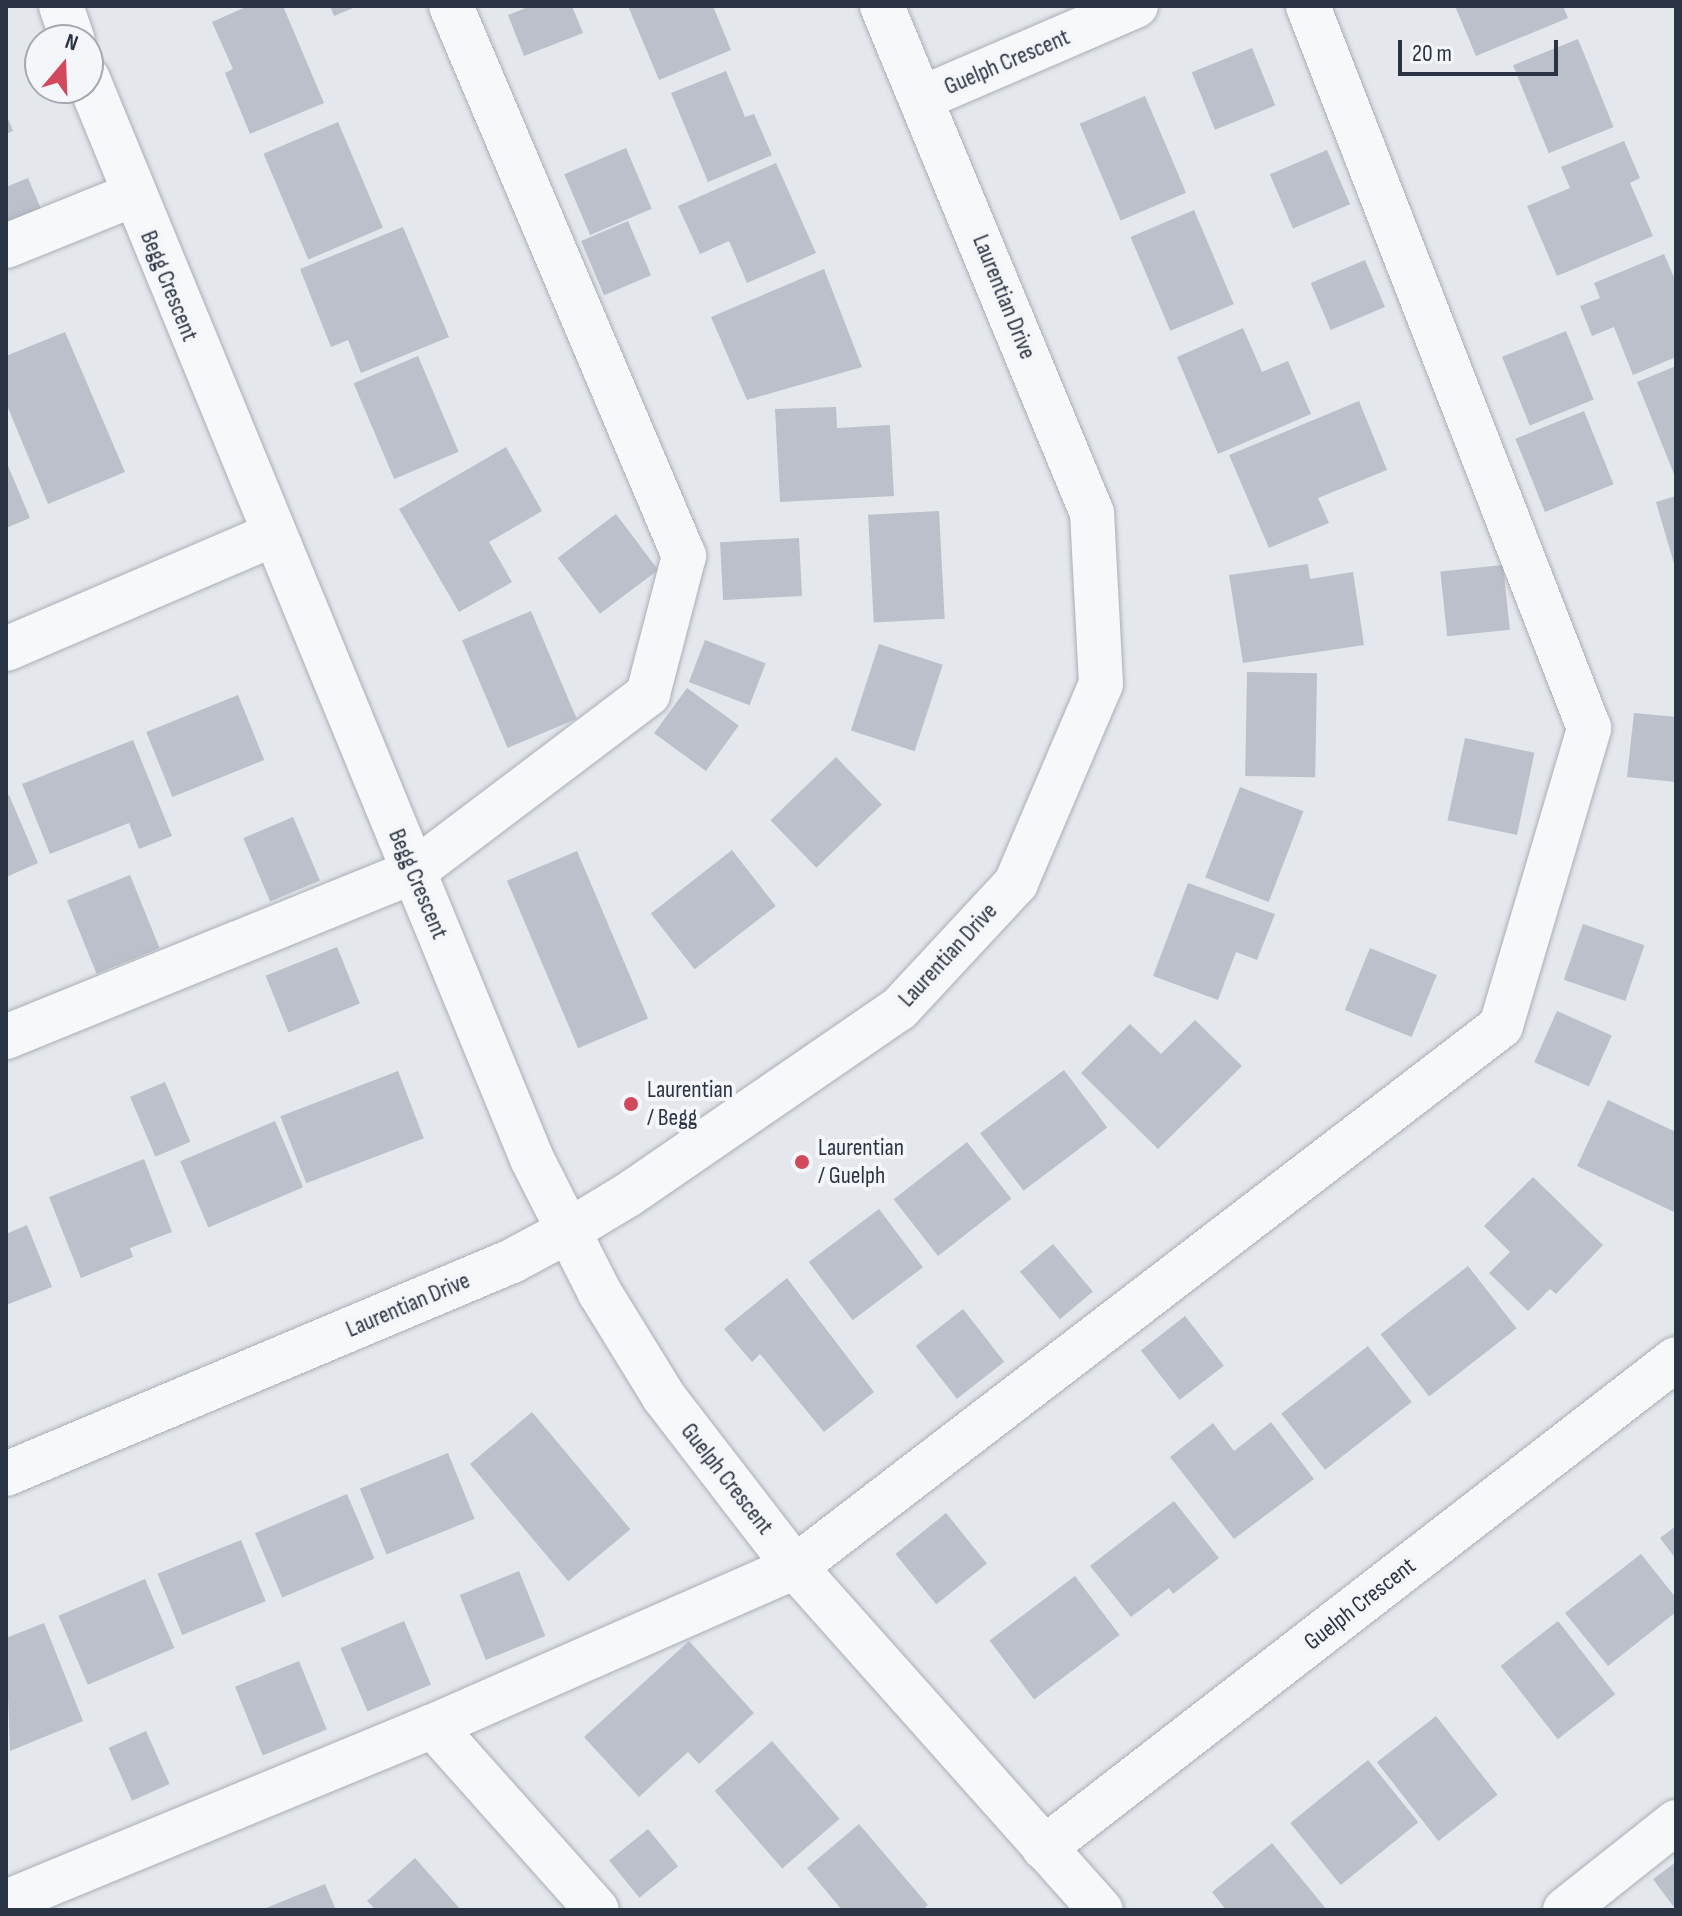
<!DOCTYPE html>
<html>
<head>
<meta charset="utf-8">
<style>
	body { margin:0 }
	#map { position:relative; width:1682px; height:1916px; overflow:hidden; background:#e4e7ec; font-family:"Sofia Sans Condensed",sans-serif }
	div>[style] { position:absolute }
	.building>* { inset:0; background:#bbc0ca; transform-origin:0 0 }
	.roads { filter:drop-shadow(0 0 2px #a9aeb7) drop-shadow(0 0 2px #a9aeb7) }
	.minor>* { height:44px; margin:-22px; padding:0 22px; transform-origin:22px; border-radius:22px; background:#f7f8fa }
	.dots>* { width:22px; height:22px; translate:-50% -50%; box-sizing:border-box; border:4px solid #f4f6f9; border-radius:50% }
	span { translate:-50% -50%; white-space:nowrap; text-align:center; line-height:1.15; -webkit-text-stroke:8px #f4f6f9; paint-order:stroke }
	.street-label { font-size:24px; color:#2b3445 }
	.poi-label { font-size:24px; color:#2b3445 }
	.left { translate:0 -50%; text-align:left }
	.frame { position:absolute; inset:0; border:8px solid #2b3445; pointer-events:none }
	.north { position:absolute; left:24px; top:24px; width:80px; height:80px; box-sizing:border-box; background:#f4f6f9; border:2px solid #a4a8b1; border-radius:50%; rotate:19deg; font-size:22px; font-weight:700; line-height:32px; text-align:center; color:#2b3445 }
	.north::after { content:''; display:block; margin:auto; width:28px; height:36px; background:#d1495b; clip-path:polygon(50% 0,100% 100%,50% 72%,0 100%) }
	.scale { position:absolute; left:1398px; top:40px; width:160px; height:36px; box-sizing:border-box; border:4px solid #2b3445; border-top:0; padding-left:10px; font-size:24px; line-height:28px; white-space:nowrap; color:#2b3445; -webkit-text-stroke:6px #f4f6f9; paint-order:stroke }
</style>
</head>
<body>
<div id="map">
	<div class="building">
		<div style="clip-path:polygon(248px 6px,283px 6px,324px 103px,250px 134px,225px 73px,233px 69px,212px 22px)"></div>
		<div style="clip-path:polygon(330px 6px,358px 6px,334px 16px)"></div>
		<div style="clip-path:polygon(531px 6px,572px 6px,583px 33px,524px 56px,508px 15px)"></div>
		<div style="clip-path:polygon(628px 6px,713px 6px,731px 50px,659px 80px)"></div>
		<div style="clip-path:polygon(1455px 6px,1563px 6px,1568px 18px,1476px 56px)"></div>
		<div style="left:1578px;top:39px;width:95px;height:70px;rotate:68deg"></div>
		<div style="left:1252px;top:48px;width:62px;height:65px;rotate:68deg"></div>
		<div style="clip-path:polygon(726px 71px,745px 117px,754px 114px,772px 155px,708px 182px,671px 93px)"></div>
		<div style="left:1145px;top:96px;width:105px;height:71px;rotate:67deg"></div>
		<div style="clip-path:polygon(6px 114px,13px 131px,6px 134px)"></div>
		<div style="left:338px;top:122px;width:115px;height:81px;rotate:67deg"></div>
		<div style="clip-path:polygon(1624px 141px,1640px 178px,1630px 183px,1653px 236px,1557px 276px,1527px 206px,1570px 188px,1561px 167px)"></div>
		<div style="left:626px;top:148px;width:66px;height:67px;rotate:67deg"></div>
		<div style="left:1327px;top:150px;width:59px;height:62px;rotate:67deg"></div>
		<div style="clip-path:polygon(776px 163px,816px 253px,747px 283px,729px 241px,700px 254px,678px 206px)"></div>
		<div style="clip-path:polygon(28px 178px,41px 209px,6px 223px,6px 187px)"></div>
		<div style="left:1194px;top:210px;width:102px;height:69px;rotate:67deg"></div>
		<div style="left:628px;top:221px;width:59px;height:51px;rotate:67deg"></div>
		<div style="clip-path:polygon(403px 227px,449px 337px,361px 373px,348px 340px,331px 347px,300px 269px)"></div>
		<div style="clip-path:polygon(1664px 254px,1676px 282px,1676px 357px,1633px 375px,1614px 327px,1592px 336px,1580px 306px,1600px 298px,1594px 283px)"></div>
		<div style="left:1365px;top:260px;width:51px;height:59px;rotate:67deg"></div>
		<div style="clip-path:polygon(824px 269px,862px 367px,747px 400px,711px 317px)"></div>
		<div style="clip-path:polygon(1243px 328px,1262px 372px,1288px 361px,1311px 414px,1218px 454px,1177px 357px)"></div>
		<div style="left:1566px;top:331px;width:74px;height:69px;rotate:68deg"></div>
		<div style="clip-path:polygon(65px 332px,125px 472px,48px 504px,6px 403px,6px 356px)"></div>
		<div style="left:418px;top:356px;width:104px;height:70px;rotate:67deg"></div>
		<div style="clip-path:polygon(1676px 366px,1676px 479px,1637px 382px)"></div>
		<div style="clip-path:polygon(1359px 401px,1387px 470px,1318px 498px,1329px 523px,1269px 548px,1229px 455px)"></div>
		<div style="clip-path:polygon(836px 407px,837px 428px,890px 425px,894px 496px,780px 502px,775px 409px)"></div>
		<div style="left:1584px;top:411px;width:79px;height:74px;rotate:68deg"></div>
		<div style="clip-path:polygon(506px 447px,542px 511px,489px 542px,512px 582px,459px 612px,399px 509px)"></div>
		<div style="clip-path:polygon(6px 461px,30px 518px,6px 528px)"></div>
		<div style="clip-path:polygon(1676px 496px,1676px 567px,1675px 567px,1656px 502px)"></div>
		<div style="left:939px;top:511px;width:108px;height:71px;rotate:87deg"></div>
		<div style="left:616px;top:514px;width:70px;height:73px;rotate:53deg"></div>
		<div style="left:799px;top:538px;width:58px;height:79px;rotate:87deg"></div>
		<div style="clip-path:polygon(1308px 564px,1310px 579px,1353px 572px,1364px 645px,1243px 663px,1229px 575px)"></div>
		<div style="left:1503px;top:565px;width:65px;height:63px;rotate:84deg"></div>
		<div style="left:531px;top:611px;width:117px;height:75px;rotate:67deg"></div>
		<div style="left:705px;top:640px;width:65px;height:45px;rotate:21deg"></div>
		<div style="left:879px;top:644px;width:67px;height:91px;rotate:18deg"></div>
		<div style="left:1247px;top:672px;width:70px;height:104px;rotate:1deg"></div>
		<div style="left:687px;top:688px;width:64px;height:56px;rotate:36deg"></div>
		<div style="left:238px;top:695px;width:70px;height:99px;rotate:68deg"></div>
		<div style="clip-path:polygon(1634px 713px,1676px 717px,1676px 782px,1627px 777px)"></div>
		<div style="left:1465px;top:738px;width:71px;height:84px;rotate:12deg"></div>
		<div style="clip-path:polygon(133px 740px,172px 836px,139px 849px,129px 823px,50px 854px,22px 784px)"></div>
		<div style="left:836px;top:757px;width:66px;height:91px;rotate:46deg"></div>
		<div style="left:1240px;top:787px;width:68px;height:97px;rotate:21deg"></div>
		<div style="clip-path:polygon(9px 795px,38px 863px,6px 877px,6px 796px)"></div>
		<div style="left:293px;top:817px;width:69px;height:54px;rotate:67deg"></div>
		<div style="left:732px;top:850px;width:71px;height:103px;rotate:52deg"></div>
		<div style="left:577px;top:851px;width:182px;height:76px;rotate:67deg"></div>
		<div style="left:130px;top:875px;width:79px;height:68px;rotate:68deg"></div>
		<div style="clip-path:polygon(1188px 883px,1275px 914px,1257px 960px,1236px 952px,1218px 1000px,1153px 976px)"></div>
		<div style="left:1583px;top:924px;width:65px;height:59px;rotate:19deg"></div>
		<div style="left:337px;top:947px;width:61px;height:77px;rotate:68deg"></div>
		<div style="left:1370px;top:948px;width:72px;height:67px;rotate:22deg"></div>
		<div style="left:1557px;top:1011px;width:60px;height:56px;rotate:24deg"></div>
		<div style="clip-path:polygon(1195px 1020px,1242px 1066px,1158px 1149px,1081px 1073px,1130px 1024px,1161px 1054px)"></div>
		<div style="left:1064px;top:1070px;width:72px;height:105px;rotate:53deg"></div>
		<div style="left:398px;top:1071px;width:72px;height:126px;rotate:69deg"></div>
		<div style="left:165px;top:1082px;width:65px;height:38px;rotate:67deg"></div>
		<div style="clip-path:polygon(1608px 1100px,1676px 1132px,1674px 1212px,1577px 1166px)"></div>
		<div style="left:275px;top:1121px;width:72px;height:103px;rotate:67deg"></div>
		<div style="left:967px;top:1142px;width:72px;height:93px;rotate:52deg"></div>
		<div style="clip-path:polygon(144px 1159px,172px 1232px,130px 1248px,133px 1257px,81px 1278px,49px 1197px)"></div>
		<div style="clip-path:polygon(1533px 1177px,1603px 1245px,1556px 1294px,1550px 1289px,1528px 1311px,1489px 1273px,1510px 1252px,1484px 1226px)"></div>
		<div style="left:879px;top:1209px;width:73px;height:88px;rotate:53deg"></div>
		<div style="clip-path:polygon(27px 1225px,52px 1287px,6px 1305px,6px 1234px)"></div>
		<div style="left:1053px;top:1244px;width:62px;height:43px;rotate:50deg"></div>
		<div style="left:1468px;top:1266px;width:79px;height:111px;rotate:52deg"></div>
		<div style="clip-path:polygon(787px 1278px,874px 1392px,824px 1432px,760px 1354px,752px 1362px,724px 1329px)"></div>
		<div style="left:963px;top:1309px;width:67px;height:60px;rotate:52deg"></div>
		<div style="left:1185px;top:1316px;width:63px;height:56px;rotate:52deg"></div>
		<div style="left:1368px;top:1346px;width:71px;height:110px;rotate:52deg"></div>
		<div style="left:532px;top:1412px;width:153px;height:81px;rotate:50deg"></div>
		<div style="clip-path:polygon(1271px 1422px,1314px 1479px,1234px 1539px,1170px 1457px,1213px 1423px,1234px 1451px)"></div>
		<div style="left:448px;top:1453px;width:71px;height:95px;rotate:68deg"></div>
		<div style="left:347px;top:1494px;width:70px;height:100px;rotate:67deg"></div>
		<div style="clip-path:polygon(1174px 1501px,1219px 1558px,1173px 1594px,1169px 1588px,1131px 1617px,1090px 1566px)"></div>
		<div style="left:946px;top:1513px;width:65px;height:65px;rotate:51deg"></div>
		<div style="clip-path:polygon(1676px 1526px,1676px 1559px,1660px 1538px)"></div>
		<div style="left:241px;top:1540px;width:66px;height:90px;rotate:68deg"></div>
		<div style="clip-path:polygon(1641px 1554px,1676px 1598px,1676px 1612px,1608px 1666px,1565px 1613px)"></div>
		<div style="left:519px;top:1571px;width:70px;height:64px;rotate:68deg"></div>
		<div style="left:1075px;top:1576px;width:74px;height:107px;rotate:53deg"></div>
		<div style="left:145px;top:1579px;width:75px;height:94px;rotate:67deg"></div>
		<div style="left:404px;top:1621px;width:69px;height:69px;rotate:67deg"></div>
		<div style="left:1558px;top:1621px;width:93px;height:73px;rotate:52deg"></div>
		<div style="clip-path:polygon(44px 1623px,83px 1721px,10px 1751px,6px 1638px)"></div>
		<div style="clip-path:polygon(689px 1641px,754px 1713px,699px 1764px,688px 1752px,639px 1797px,584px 1737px)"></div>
		<div style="left:299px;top:1661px;width:74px;height:69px;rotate:68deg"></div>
		<div style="left:1436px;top:1716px;width:100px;height:75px;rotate:52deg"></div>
		<div style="left:146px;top:1731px;width:58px;height:41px;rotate:66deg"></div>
		<div style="left:772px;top:1741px;width:103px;height:76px;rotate:49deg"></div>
		<div style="left:1368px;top:1760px;width:80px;height:100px;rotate:51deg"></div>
		<div style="clip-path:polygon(859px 1824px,928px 1905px,922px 1910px,842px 1910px,807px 1868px)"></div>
		<div style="left:648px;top:1829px;width:48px;height:50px;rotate:51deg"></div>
		<div style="clip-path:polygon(1272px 1843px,1327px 1910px,1226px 1910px,1212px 1892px)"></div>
		<div style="clip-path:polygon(415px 1858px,461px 1910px,376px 1910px,367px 1901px)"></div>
		<div style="clip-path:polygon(1676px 1862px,1676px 1910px,1653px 1879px)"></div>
		<div style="clip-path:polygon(325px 1884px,336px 1910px,261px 1910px)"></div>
	</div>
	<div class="roads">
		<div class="minor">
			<div style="left:61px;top:6px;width:36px;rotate:71deg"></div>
			<div style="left:88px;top:79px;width:1168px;rotate:67.65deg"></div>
			<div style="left:532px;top:1159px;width:150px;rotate:63.1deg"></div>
			<div style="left:600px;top:1293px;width:122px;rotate:58.4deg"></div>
			<div style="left:664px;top:1397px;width:215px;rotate:52.4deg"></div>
			<div style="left:795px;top:1567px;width:460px;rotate:48.3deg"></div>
			<div style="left:922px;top:98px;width:233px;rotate:-23.3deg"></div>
			<div style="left:6px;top:246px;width:136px;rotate:-22deg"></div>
			<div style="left:6px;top:649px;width:289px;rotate:-23.2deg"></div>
			<div style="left:6px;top:1037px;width:439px;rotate:-22.1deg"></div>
			<div style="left:413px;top:872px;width:295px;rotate:-37.1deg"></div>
			<div style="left:648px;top:694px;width:143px;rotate:-75.4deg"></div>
			<div style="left:684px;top:556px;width:597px;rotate:-112.96deg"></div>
			<div style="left:6px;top:1474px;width:549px;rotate:-22.83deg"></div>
			<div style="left:512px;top:1261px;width:64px;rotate:-28.2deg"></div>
			<div style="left:568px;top:1231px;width:70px;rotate:-31deg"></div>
			<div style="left:628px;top:1195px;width:329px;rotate:-34.5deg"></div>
			<div style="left:899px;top:1009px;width:172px;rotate:-47.1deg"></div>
			<div style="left:1016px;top:883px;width:216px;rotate:-66.9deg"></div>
			<div style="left:1101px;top:684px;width:171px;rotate:-93deg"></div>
			<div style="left:1092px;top:513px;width:549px;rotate:-112.5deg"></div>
			<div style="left:433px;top:1726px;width:246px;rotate:48.3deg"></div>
			<div style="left:1044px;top:1848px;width:799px;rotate:-37.73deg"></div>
			<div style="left:6px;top:1902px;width:462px;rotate:-22.4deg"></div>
			<div style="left:433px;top:1726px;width:395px;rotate:-23.7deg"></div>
			<div style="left:795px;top:1567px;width:889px;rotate:-37.46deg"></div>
			<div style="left:1501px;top:1026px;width:311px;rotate:-73.5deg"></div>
			<div style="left:1589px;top:728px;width:775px;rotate:-111.27deg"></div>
			<div style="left:1565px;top:1910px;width:142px;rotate:-38.4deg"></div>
		</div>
	</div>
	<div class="dots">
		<div style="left:631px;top:1104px;background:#d1495b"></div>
		<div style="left:802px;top:1162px;background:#d1495b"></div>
	</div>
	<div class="street-label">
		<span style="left:1007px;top:62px;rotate:-23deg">Guelph Crescent</span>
		<span style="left:169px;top:286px;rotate:68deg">Begg Crescent</span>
		<span style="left:1004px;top:297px;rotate:68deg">Laurentian Drive</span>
		<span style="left:418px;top:884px;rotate:67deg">Begg Crescent</span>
		<span style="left:948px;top:955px;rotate:-47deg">Laurentian Drive</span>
		<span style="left:408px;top:1305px;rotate:-23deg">Laurentian Drive</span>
		<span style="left:727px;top:1479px;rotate:52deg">Guelph Crescent</span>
		<span style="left:1360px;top:1604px;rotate:-38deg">Guelph Crescent</span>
	</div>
	<div class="poi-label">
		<span class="left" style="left:647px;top:1104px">Laurentian<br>/ Begg</span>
		<span class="left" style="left:818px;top:1162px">Laurentian<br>/ Guelph</span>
	</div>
	<div class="frame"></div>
	<div class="north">N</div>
	<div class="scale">20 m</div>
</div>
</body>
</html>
